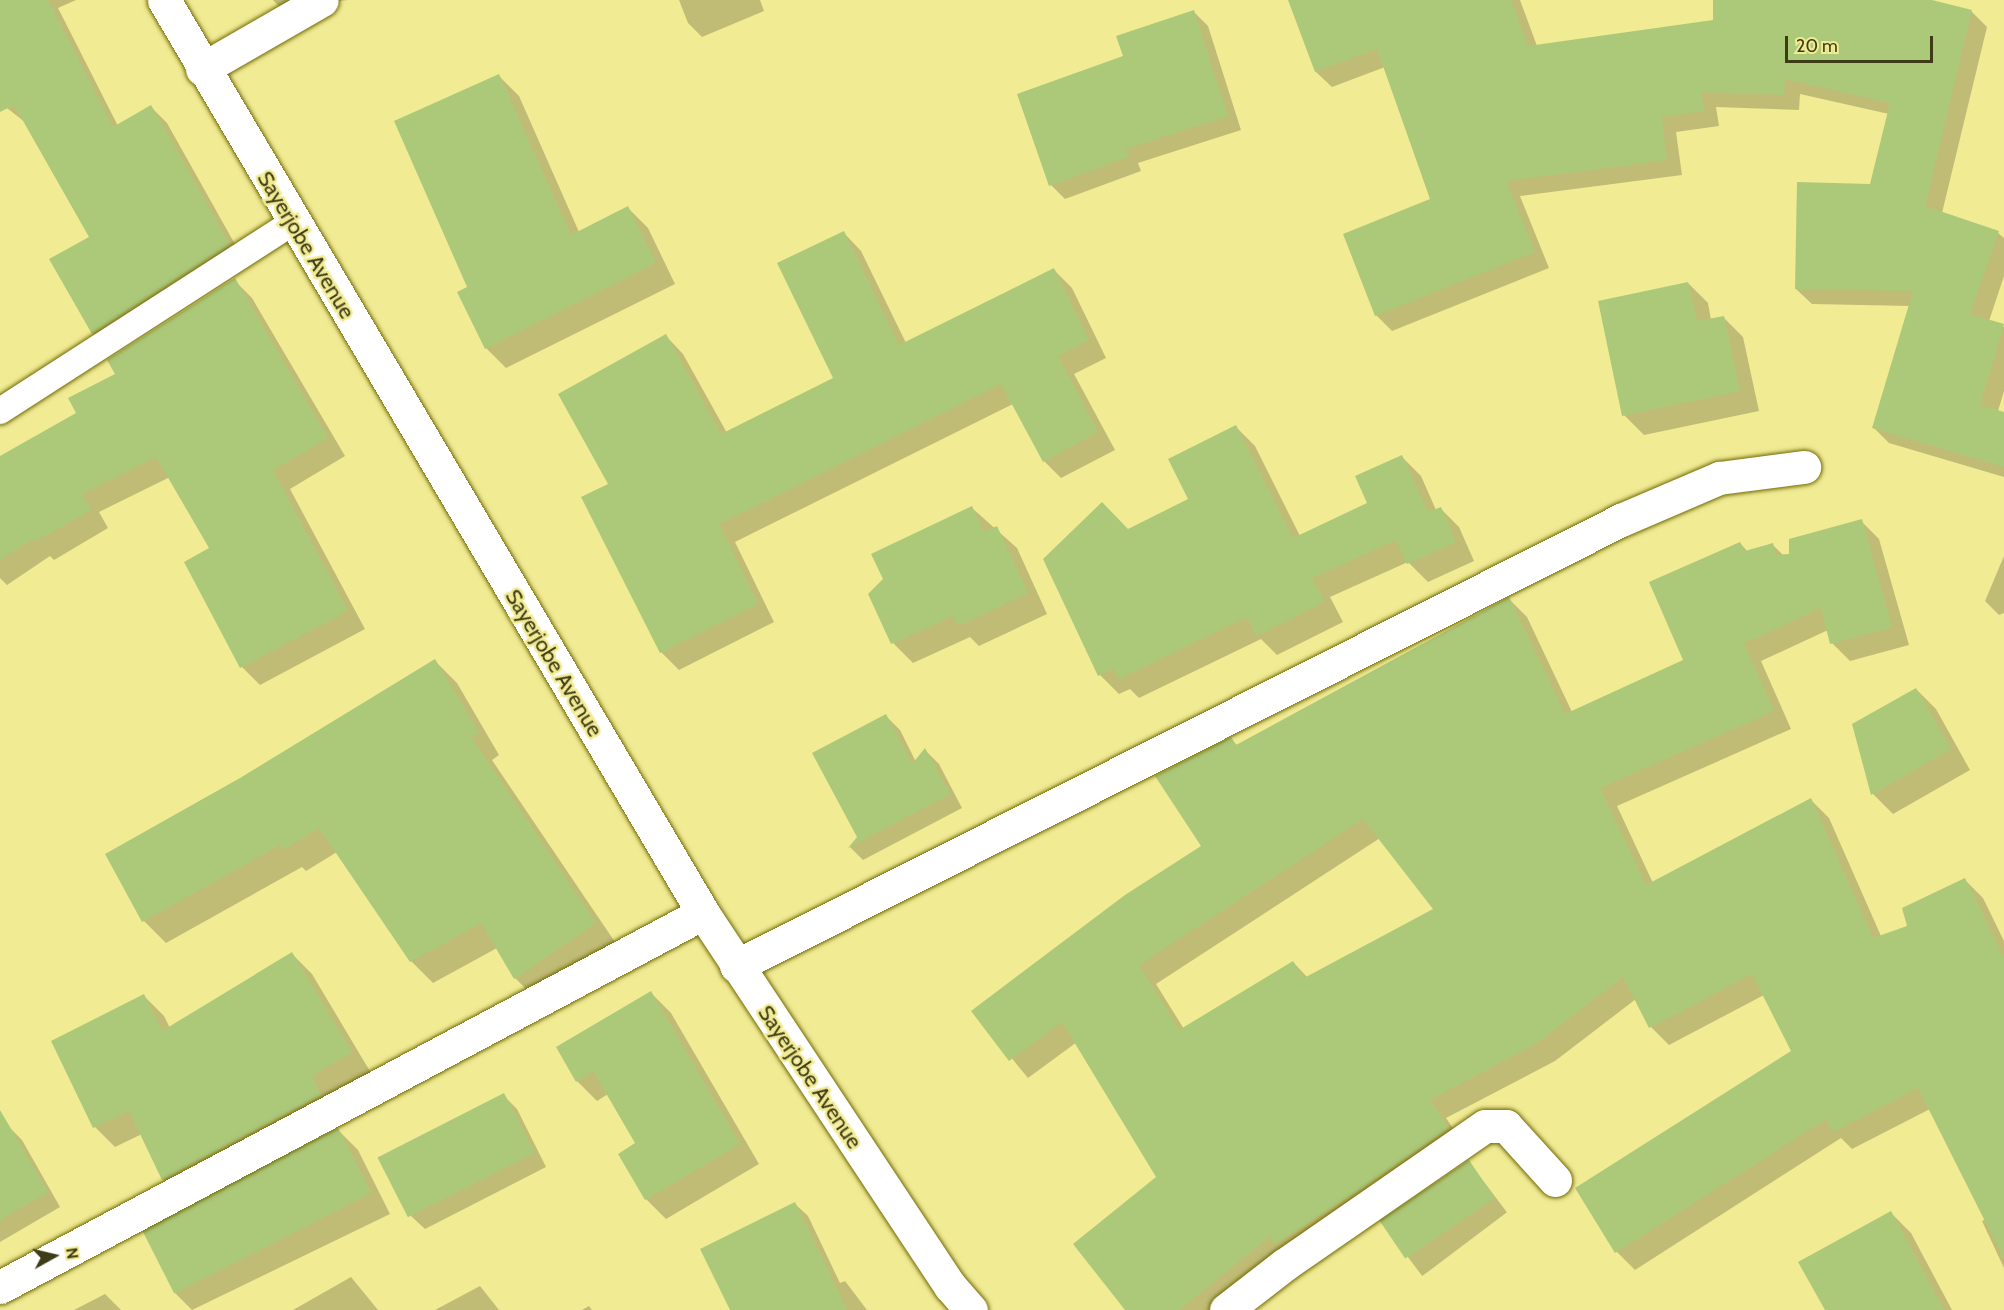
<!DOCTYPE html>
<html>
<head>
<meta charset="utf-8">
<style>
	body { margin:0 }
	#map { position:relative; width:2004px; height:1310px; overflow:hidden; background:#f1eb94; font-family:Cabin,sans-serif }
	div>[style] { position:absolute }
	.shadow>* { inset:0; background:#0003; transform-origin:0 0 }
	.building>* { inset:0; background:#acc97a; transform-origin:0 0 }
	.roads { filter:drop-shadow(0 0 2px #716a02) drop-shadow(0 0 2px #716a02) }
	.lane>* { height:26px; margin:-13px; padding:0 13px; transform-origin:13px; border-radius:13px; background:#fff }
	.street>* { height:33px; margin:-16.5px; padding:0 16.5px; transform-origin:16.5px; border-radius:16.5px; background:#fff }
	.primary>* { height:33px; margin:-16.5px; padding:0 16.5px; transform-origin:16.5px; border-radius:16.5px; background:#fff }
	span { translate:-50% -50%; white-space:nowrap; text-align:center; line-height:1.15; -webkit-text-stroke:5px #f1eb94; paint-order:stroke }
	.street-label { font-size:22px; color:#3e3b17 }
	.north { position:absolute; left:24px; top:1226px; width:60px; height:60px; -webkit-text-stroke:4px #f1eb94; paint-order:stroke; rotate:82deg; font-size:16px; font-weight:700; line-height:24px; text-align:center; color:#3e3b17 }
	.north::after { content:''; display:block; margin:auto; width:21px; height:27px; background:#3e3b17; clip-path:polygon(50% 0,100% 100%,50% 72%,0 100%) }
	.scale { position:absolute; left:1785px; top:36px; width:148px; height:27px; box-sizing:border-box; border:3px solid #3e3b17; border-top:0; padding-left:8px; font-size:18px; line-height:21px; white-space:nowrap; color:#3e3b17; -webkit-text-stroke:4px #f1eb94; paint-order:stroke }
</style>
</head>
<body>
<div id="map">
	<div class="shadow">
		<div style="clip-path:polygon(0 0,76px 0,58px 8px,118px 126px,151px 107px,167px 123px,245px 262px,109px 349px,93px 333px,91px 238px,26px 123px,7px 108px,0 94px)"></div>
		<div style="clip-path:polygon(273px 0,348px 0,332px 2px,295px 23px)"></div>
		<div style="clip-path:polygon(679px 0,760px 0,764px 11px,702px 37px,688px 23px)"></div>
		<div style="clip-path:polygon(1310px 0,1520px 0,1537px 46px,1714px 21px,1715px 0,1923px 0,1971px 11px,1987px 27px,1942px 213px,1998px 233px,2004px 238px,2004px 276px,1989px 321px,2004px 327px,2004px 391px,1998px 411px,2004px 413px,2004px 477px,1889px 443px,1874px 428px,1910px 306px,1812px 304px,1796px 289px,1872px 185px,1889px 114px,1800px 94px,1799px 110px,1716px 107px,1719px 126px,1676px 132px,1682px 175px,1520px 196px,1549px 268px,1392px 331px,1376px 315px,1432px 199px,1385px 67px,1332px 87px,1316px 72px)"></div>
		<div style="clip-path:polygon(1194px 12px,1208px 26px,1241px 130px,1138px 163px,1141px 171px,1065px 199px,1051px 185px,1125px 57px)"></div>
		<div style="clip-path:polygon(499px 76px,519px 96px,579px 232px,628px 208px,648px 228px,675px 284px,506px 368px,486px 348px,469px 288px)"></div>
		<div style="clip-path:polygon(844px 233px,861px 251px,906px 343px,1054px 270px,1072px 288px,1106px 358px,1074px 374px,1115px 450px,1061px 478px,1044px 461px,1013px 404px,735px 542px,774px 622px,679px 670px,661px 652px,610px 485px,666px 336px,683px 354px,727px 433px,835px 379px)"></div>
		<div style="clip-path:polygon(234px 280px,252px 298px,345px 456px,290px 489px,365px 629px,260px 685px,242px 667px,211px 549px,170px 477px,99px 512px,108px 528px,54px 560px,50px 556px,7px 585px,0 578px,0 457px,78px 414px,117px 374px)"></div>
		<div style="clip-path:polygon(1688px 283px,1708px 303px,1711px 320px,1723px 317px,1743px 337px,1759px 411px,1644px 435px,1624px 415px)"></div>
		<div style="clip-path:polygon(1236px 427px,1255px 446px,1300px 536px,1369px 504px,1402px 457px,1421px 476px,1436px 510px,1440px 508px,1459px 527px,1474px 561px,1428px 582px,1408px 562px,1330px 597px,1343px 622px,1277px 655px,1261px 639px,1139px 698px,1130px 689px,1119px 694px,1100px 675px,1128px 530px,1190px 500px)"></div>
		<div style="clip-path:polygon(972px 508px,1017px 548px,1047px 614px,979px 646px,970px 637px,913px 663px,893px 643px)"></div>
		<div style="clip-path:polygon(evenodd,1861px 521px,1879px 539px,1909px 645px,1850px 661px,1832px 643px,1828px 630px,1761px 661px,1791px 729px,1617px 806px,1653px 883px,1811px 800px,1829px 818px,1881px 936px,1909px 927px,1965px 880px,1983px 898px,2004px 941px,2004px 1268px,1982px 1221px,1986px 1219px,1930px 1109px,1852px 1149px,1841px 1138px,1635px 1270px,1617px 1252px,1577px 1189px,1793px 1051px,1764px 995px,1669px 1045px,1651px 1027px,1636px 999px,1555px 1061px,1446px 1118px,1466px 1147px,1219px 1310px,1127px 1310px,1158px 1177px,1077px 1042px,1028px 1078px,973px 1011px,1203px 846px,1231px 739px,1238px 746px,1509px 599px,1527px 617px,1572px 712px,1685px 661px,1740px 543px,1748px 552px,1773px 545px,1784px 556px,1790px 555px,1861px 521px,1380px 838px,1436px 909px,1308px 978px,1293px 962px,1184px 1029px,1156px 984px,1380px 838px)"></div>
		<div style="clip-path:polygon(2004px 556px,2004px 613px,1999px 615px,1985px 601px)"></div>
		<div style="clip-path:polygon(435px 661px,457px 683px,499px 755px,492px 760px,617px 945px,537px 1000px,515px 978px,497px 948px,433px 983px,411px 961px,337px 852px,306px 871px,302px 867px,166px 943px,144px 921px,107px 854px,241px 779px)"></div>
		<div style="clip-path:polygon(1916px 689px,1936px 709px,1970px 770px,1893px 814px,1873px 794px,1854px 725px)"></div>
		<div style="clip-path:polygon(886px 716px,900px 730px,916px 762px,925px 750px,939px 764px,962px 808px,863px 860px,850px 847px,858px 837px)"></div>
		<div style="clip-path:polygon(292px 954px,312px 974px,371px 1073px,183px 1199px,163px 1179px,142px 1134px,115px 1147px,95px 1127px,53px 1041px,144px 996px,164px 1016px,170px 1028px)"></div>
		<div style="clip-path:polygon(651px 993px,671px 1013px,759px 1164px,666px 1219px,646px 1199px,637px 1144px,608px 1094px,597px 1101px,577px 1081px)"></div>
		<div style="clip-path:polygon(503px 1095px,517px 1109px,546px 1167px,425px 1229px,411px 1216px)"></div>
		<div style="clip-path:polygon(8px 1126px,22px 1140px,60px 1207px,0 1242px,0 1130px)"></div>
		<div style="clip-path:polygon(338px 1130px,358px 1150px,390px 1214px,192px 1310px,174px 1292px)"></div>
		<div style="left:1469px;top:1162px;width:63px;height:106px;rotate:53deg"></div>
		<div style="clip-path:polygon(795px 1204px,808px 1216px,840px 1283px,845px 1281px,867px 1310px,731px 1310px)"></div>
		<div style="clip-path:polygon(1891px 1213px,1911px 1233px,1952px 1310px,1826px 1310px)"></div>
		<div style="clip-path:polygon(351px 1277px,378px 1310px,293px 1310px)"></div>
		<div style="clip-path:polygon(480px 1286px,499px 1310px,435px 1310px)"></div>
		<div style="clip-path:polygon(105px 1294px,121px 1310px,74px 1310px)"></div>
		<div style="clip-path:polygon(589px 1306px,592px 1310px,582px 1310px)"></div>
	</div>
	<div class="building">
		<div style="clip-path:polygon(0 0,48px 0,113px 127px,151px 105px,230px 245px,92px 334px,49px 259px,89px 237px,14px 105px,0 112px)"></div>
		<div style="clip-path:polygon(1288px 0,1511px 0,1528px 46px,1713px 20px,1713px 0,1932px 0,1972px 10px,1925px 206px,1999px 231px,1970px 314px,2004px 324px,1980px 405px,2004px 412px,2004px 467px,1872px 428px,1913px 291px,1795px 289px,1797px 182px,1870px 184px,1890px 103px,1785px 79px,1784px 95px,1701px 92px,1704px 111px,1662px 117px,1667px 160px,1506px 181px,1535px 252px,1375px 316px,1343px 234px,1430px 199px,1377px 49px,1315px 72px)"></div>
		<div style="clip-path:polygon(1194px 10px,1228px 116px,1126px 149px,1128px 157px,1049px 186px,1017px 94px,1123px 56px,1116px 36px)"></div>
		<div style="clip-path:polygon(499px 74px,571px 235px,628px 206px,656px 263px,485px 349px,457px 292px,467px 287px,394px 121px)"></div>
		<div style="clip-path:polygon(844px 231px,899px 345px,1054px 268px,1089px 340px,1058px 356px,1098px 432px,1043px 462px,1001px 384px,719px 524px,758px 604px,660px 653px,581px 497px,608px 484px,558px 394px,666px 334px,721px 434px,833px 378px,777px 263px)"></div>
		<div style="clip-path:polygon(235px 278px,328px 438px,273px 470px,348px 611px,240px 668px,184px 562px,209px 548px,156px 457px,82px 494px,91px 510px,34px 542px,32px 539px,0 560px,0 456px,76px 413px,68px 398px,115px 374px,107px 360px)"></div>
		<div style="clip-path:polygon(1688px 282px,1697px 321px,1724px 316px,1740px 391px,1622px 416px,1598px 301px)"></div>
		<div style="clip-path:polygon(1236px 425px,1293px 538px,1367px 503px,1355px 476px,1402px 455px,1428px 512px,1441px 507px,1456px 542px,1407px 564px,1396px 540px,1312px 578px,1325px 602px,1256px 636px,1247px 617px,1119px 679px,1114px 669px,1098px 676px,1043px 559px,1102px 502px,1128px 529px,1188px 499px,1168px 459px)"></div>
		<div style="clip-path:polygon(972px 506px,984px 532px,997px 526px,1028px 593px,958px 626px,953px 616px,891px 644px,868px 594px,883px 579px,871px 554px)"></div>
		<div style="clip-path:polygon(evenodd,1862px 519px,1892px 627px,1830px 644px,1821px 608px,1744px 643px,1774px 711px,1600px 788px,1646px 885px,1811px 798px,1873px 938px,1907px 926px,1902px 908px,1965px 878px,2004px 958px,2004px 1259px,1918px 1088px,1833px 1132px,1826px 1119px,1615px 1253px,1575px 1188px,1791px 1051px,1752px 974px,1649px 1028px,1623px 977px,1537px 1043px,1430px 1100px,1449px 1128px,1359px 1190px,1275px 1244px,1270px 1236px,1179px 1310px,1125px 1310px,1073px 1244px,1156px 1177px,1062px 1022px,1009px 1061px,971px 1011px,1125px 895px,1201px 846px,1155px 776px,1231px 737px,1236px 745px,1509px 597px,1565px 714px,1683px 660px,1649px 582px,1740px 542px,1745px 551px,1773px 543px,1776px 555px,1789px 554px,1789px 539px,1862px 519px,1363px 819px,1433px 909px,1304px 978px,1293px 961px,1179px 1030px,1139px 965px,1363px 819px)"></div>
		<div style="clip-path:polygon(435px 659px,479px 733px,471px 737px,596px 923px,514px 979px,481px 923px,410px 962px,319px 828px,283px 850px,280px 845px,142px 922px,105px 854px,240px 778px)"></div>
		<div style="clip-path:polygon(1916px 688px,1951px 749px,1871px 795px,1852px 724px)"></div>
		<div style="clip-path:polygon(886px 714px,912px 764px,925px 748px,950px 794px,848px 848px,857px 837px,812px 753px)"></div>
		<div style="clip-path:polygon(292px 952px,352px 1052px,312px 1076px,321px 1095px,162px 1180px,129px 1111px,93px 1128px,51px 1041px,144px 994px,162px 1031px)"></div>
		<div style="clip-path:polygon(651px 991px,740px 1144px,645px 1200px,618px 1154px,635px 1143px,593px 1071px,576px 1082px,556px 1047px)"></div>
		<div style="left:504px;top:1093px;width:67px;height:142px;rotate:63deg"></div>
		<div style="clip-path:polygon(0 1110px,48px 1192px,0 1220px)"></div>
		<div style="left:338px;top:1128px;width:73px;height:221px;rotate:63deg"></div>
		<div style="left:1469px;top:1160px;width:46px;height:108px;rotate:56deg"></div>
		<div style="clip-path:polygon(795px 1202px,847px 1310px,730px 1310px,700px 1249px)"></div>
		<div style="clip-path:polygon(1891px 1211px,1944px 1310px,1825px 1310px,1798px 1262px)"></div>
	</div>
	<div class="roads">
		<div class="lane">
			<div style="left:0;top:411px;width:347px;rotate:-32.8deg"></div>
		</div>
		<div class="street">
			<div style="left:202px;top:69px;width:138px;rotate:-29.9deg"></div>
			<div style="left:736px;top:966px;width:991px;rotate:-26.75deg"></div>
			<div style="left:1621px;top:520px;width:107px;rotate:-23.2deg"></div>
			<div style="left:1719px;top:478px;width:86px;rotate:-7.4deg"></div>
			<div style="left:0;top:1287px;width:796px;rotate:-28.01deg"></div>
			<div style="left:1226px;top:1310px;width:73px;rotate:-37.8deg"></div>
			<div style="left:1284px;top:1265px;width:244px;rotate:-34.7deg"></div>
			<div style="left:1485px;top:1126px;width:21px"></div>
			<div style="left:1506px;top:1126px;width:73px;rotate:47.8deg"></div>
		</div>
		<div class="primary">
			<div style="left:164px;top:0;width:1060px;rotate:59.44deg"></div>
			<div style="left:703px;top:913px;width:447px;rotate:56.5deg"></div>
			<div style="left:950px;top:1286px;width:32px;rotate:49deg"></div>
		</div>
	</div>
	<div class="street-label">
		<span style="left:306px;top:245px;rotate:59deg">Sayerjobe Avenue</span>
		<span style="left:554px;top:663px;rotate:59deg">Sayerjobe Avenue</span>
		<span style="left:810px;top:1077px;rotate:56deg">Sayerjobe Avenue</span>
	</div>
	<div class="north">N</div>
	<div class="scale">20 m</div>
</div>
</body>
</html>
